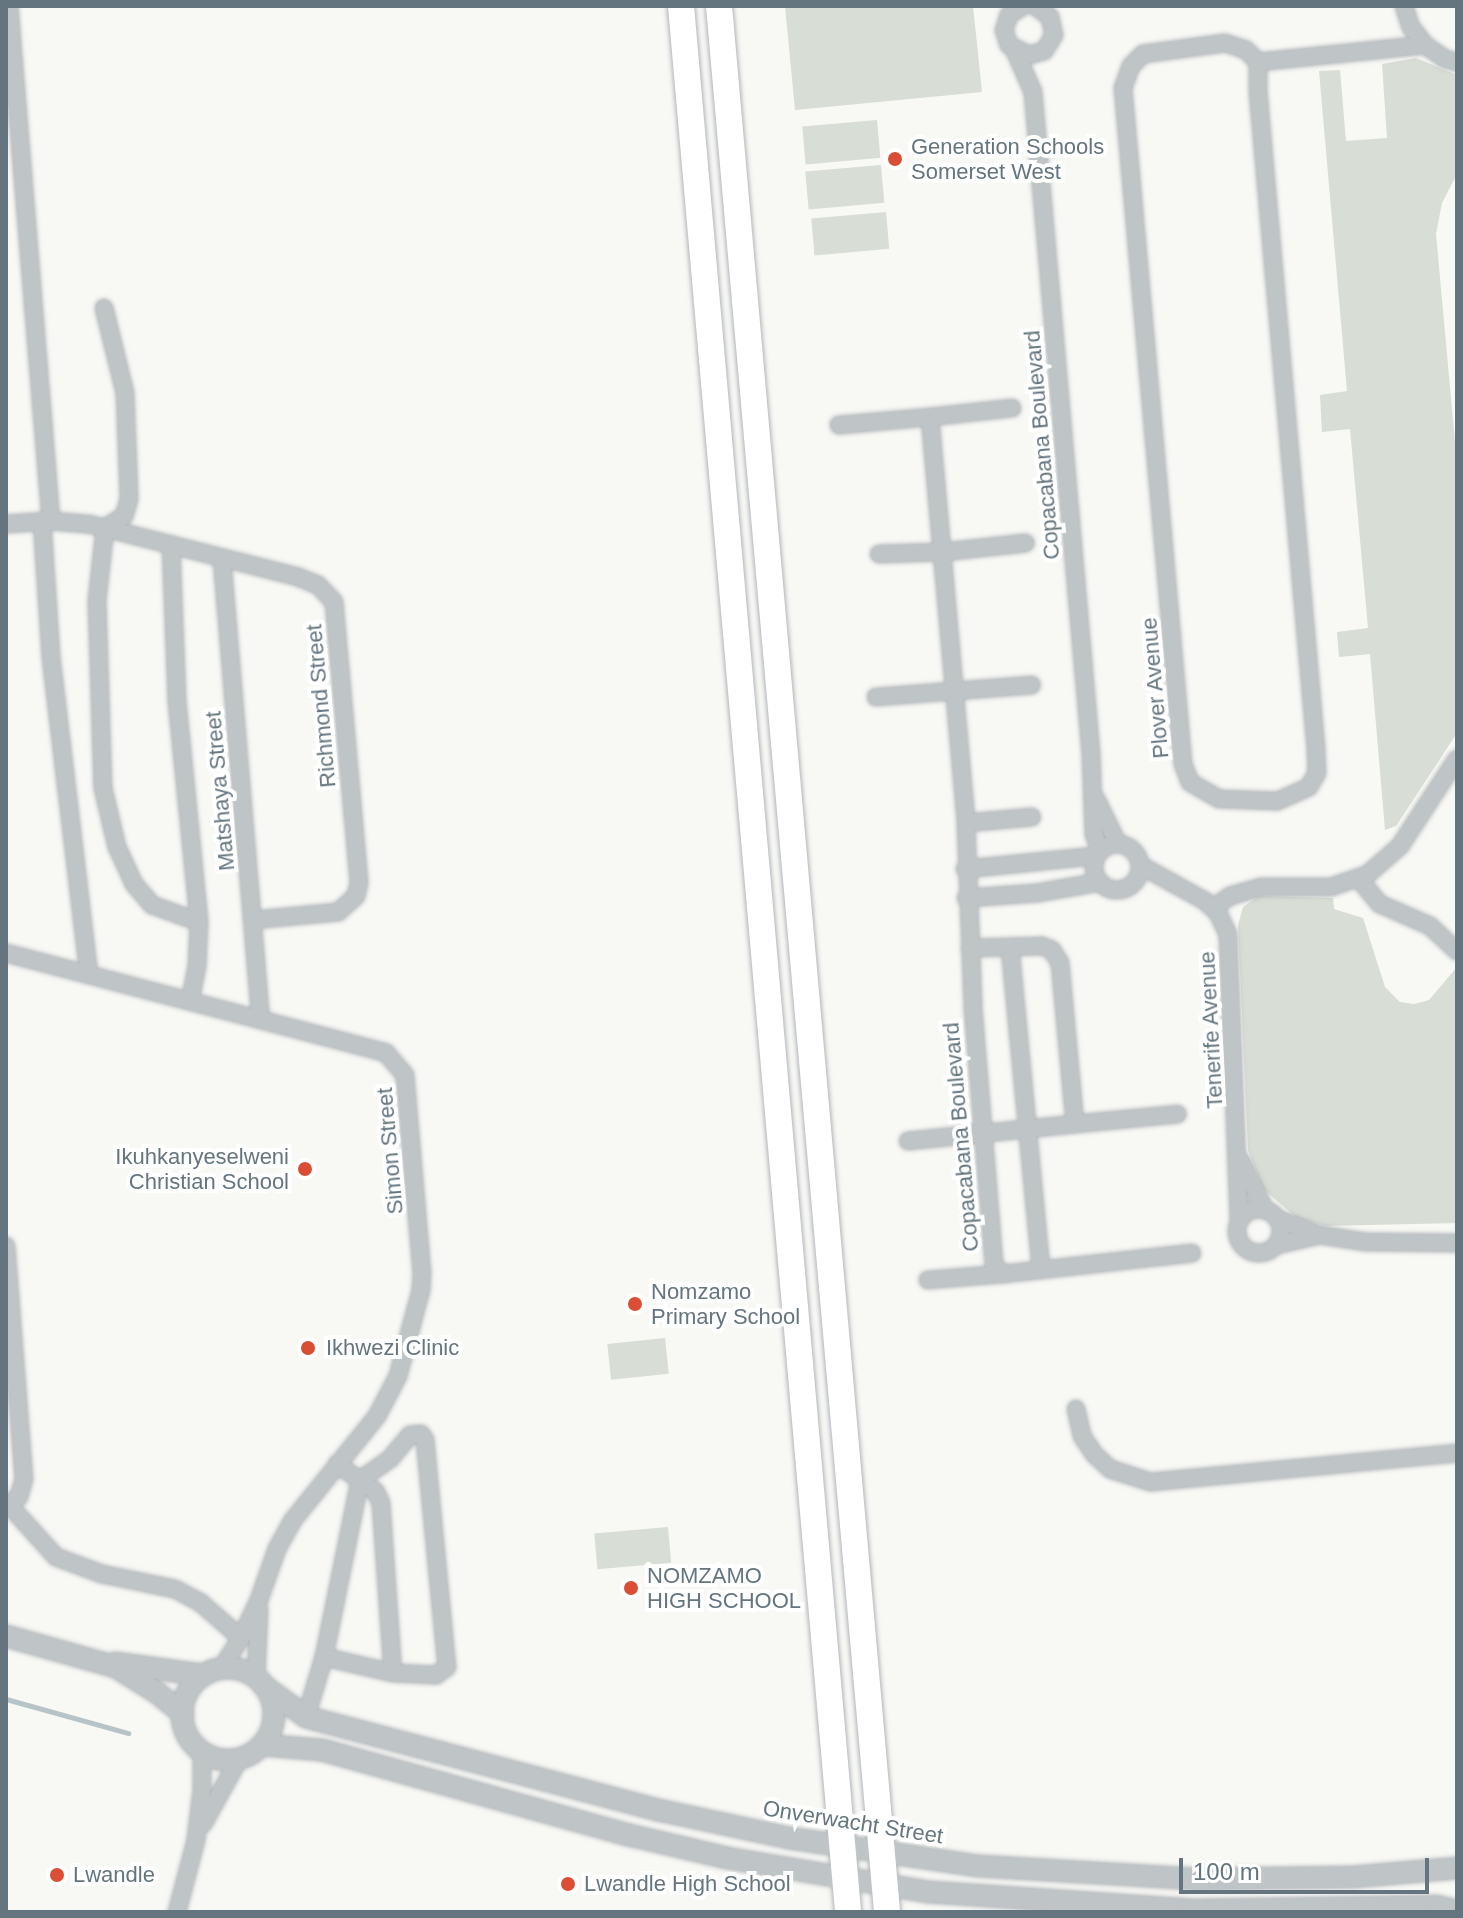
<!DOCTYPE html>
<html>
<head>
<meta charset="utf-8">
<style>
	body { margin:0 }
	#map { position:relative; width:1463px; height:1918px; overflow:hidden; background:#f8f8f5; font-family:Arial,sans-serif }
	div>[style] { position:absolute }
	.green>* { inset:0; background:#d8ddd5; transform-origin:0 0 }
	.stream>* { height:5px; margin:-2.5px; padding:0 2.5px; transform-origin:2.5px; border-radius:2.5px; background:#b7c4c7 }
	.roads { filter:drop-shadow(0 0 2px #b3b7ba) drop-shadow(0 0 2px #b3b7ba) }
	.minor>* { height:16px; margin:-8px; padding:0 8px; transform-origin:8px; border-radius:8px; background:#bfc4c7 }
	.minor>.ring { margin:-8px; padding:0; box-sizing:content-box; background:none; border:16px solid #bfc4c7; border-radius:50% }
	.tertiary>* { height:20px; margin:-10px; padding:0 10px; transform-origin:10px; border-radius:10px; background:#bfc4c7 }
	.tertiary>.ring { margin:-10px; padding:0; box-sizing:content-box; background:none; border:20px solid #bfc4c7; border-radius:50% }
	.trunk>* { height:26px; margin:-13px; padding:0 13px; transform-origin:13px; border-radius:13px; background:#fff }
	.dots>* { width:22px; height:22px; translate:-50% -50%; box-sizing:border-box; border:4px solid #fff; border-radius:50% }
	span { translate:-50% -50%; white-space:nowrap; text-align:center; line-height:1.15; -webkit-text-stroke:8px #fff; paint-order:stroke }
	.poi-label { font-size:22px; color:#65757f }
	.left { translate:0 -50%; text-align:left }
	.right { translate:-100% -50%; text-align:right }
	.street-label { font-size:22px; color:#65757f }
	.frame { position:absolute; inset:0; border:8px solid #65757f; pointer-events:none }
	.scale { position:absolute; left:1179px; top:1858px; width:250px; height:36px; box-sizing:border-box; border:4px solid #65757f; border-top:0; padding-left:10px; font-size:24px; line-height:28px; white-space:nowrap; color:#65757f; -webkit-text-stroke:6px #fff; paint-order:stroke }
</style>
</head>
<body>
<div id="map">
	<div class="green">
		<div style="clip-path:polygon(785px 6px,973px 6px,982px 92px,795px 110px)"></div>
		<div style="clip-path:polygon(1416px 58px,1457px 75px,1457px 174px,1442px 203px,1436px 234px,1457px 464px,1457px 733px,1396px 826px,1385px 830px,1370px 654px,1339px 657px,1337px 632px,1368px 628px,1350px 429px,1322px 432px,1320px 395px,1347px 391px,1319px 71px,1340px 70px,1346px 141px,1387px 138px,1382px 64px)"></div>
		<div style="left:877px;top:120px;width:38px;height:75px;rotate:85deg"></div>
		<div style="left:881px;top:165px;width:38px;height:76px;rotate:85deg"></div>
		<div style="left:886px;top:212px;width:37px;height:75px;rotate:85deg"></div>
		<div style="clip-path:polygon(1259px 896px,1333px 898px,1334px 909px,1363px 918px,1385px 987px,1400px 1002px,1414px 1004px,1429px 1000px,1457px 967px,1457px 1223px,1326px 1226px,1297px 1218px,1263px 1189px,1248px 1150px,1238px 925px,1243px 907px)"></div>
		<div style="left:665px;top:1338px;width:36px;height:58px;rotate:84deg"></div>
		<div style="left:668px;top:1527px;width:36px;height:74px;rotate:85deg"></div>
	</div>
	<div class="stream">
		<div style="left:6px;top:1699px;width:127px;rotate:15.6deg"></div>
	</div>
	<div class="roads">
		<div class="minor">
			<div style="left:9px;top:6px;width:517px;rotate:85.34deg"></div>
			<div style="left:1023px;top:6px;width:17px;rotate:147deg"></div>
			<div style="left:1009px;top:15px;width:16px;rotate:108deg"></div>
			<div style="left:1004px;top:30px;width:16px;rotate:72deg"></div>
			<div style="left:1009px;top:45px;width:22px;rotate:27deg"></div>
			<div style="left:1029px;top:55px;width:16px;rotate:-15deg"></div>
			<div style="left:1044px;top:51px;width:19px;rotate:-58deg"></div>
			<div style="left:1054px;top:35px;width:18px;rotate:-103deg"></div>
			<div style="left:1050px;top:17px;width:19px;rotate:-144deg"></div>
			<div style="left:1404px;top:6px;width:22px;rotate:72deg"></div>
			<div style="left:1411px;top:27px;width:23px;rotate:52deg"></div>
			<div style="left:1425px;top:45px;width:24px;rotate:35deg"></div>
			<div style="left:1445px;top:59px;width:12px;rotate:14deg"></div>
			<div style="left:1225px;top:43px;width:22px;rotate:18deg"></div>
			<div style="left:1246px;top:50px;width:17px;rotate:45deg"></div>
			<div style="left:1258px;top:62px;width:29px;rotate:90deg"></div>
			<div style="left:1258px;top:91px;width:661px;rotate:84.96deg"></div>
			<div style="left:1316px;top:749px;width:24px;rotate:88deg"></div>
			<div style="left:1317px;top:773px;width:16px;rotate:120deg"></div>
			<div style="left:1309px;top:787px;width:35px;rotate:156deg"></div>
			<div style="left:1277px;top:801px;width:58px;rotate:-178deg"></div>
			<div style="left:1219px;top:799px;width:34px;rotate:-150deg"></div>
			<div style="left:1190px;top:782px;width:19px;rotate:-111deg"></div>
			<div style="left:1183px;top:764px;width:679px;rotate:-95.07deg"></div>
			<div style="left:1123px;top:88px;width:23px;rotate:-70deg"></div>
			<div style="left:1131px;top:66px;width:17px;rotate:-45deg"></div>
			<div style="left:1143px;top:54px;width:83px;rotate:-7.6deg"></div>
			<div style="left:1015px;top:51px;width:45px;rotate:66.3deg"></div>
			<div style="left:1033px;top:92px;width:664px;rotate:84.99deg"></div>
			<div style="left:1091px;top:753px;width:81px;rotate:87.9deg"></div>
			<div style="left:1094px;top:834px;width:18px;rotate:71deg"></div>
			<div style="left:1258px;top:62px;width:168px;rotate:-5.8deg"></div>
			<div style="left:104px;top:308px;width:88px;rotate:76.1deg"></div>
			<div style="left:125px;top:393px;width:106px;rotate:87.8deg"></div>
			<div style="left:129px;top:499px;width:18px;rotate:106deg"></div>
			<div style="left:124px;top:516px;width:22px;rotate:148deg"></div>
			<div style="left:105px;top:528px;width:72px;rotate:96.3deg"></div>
			<div style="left:97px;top:600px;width:188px;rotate:88.2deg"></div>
			<div style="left:103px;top:788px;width:61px;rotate:76.7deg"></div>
			<div style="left:117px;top:847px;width:41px;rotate:65.3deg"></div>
			<div style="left:134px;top:884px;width:28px;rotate:49deg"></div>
			<div style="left:152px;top:905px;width:50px;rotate:19.9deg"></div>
			<div style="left:1012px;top:408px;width:82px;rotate:173.7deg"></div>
			<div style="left:930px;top:417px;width:408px;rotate:84.9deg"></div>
			<div style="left:966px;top:823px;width:185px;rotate:87.8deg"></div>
			<div style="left:973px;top:1008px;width:258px;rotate:85.3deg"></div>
			<div style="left:994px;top:1265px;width:13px;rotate:45deg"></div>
			<div style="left:1003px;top:1274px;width:190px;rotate:-6.3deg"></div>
			<div style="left:839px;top:425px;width:91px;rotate:-5deg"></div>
			<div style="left:42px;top:521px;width:136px;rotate:86.2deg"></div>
			<div style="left:51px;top:657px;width:319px;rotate:83.2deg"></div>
			<div style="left:6px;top:524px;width:45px;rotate:-3.8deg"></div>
			<div style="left:51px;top:521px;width:38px;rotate:5deg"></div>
			<div style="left:89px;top:524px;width:216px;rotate:14.2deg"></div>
			<div style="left:298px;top:577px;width:22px;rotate:22deg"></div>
			<div style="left:318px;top:585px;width:23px;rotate:47deg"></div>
			<div style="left:334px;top:602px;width:282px;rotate:84.9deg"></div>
			<div style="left:359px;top:883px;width:13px;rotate:103deg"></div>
			<div style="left:356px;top:896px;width:24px;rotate:138deg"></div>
			<div style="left:338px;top:912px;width:84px;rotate:174.6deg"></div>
			<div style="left:171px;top:545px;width:156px;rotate:87.8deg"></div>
			<div style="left:177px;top:701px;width:222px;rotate:84.3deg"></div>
			<div style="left:199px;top:922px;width:44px;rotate:92.6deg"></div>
			<div style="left:197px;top:966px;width:36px;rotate:101deg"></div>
			<div style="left:879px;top:554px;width:64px;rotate:-1.8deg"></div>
			<div style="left:943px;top:552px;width:83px;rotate:-6.2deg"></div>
			<div style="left:222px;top:559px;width:462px;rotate:85.2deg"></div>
			<div style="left:876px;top:697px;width:156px;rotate:-4.4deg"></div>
			<div style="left:1096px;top:799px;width:50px;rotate:63.9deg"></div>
			<div style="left:966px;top:823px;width:66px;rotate:-5.2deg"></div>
			<div class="ring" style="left:1094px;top:844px;width:30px;height:30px"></div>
			<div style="left:1140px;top:865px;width:74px;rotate:29deg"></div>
			<div style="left:1205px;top:901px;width:18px;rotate:43deg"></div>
			<div style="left:1218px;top:913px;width:23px;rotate:65deg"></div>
			<div style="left:1228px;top:934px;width:286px;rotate:87.8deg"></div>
			<div style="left:965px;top:869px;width:132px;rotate:-5.7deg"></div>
			<div style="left:1358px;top:878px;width:34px;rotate:50deg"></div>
			<div style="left:1380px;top:904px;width:55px;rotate:23.7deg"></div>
			<div style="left:1430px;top:926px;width:37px;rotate:43deg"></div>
			<div style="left:966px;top:898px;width:71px;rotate:-4deg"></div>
			<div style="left:1037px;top:893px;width:64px;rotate:-9.9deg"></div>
			<div style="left:1213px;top:908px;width:21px;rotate:-35deg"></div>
			<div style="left:1230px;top:896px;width:32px;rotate:-16deg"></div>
			<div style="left:1261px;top:887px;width:70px"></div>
			<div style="left:1331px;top:887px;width:39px;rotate:-19deg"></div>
			<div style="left:1368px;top:874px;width:43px;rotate:-41.2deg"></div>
			<div style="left:1400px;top:846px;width:104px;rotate:-56.8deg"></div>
			<div style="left:1010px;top:947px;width:324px;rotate:84.5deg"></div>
			<div style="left:6px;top:953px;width:393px;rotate:14.7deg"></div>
			<div style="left:386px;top:1053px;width:29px;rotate:49deg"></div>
			<div style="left:405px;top:1075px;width:198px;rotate:85.1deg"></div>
			<div style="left:422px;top:1272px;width:18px;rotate:93deg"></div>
			<div style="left:421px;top:1290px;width:89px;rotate:105deg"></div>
			<div style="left:398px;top:1376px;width:45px;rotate:117.7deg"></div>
			<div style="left:377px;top:1416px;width:134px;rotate:128.9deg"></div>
			<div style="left:293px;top:1520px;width:33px;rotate:119deg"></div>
			<div style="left:277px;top:1549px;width:54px;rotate:109.4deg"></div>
			<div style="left:259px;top:1600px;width:42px;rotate:115.3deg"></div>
			<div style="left:241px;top:1638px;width:37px;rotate:123deg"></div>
			<div style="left:1075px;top:1124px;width:103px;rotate:-5.5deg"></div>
			<div style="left:908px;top:1141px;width:168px;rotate:-5.8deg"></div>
			<div style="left:1075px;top:1124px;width:162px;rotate:-95.3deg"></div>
			<div style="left:1060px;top:963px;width:15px;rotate:-122deg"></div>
			<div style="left:1052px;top:950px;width:11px;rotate:-158deg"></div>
			<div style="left:1042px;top:946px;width:72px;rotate:178.4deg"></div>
			<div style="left:1241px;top:1161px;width:55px;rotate:63.9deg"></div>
			<div class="ring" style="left:1237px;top:1209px;width:28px;height:28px"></div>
			<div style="left:1278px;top:1219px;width:45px;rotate:20.9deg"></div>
			<div style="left:1320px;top:1235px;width:47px;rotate:8.7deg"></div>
			<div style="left:1366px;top:1242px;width:91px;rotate:0.6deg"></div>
			<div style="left:1277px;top:1245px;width:44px;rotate:-13.1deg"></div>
			<div style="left:6px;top:1246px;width:234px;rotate:85.6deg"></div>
			<div style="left:24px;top:1479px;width:19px;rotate:106deg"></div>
			<div style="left:19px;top:1497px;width:15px;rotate:148deg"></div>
			<div style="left:928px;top:1280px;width:75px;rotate:-4.6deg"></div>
			<div style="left:1076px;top:1409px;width:28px;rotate:77deg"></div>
			<div style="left:1082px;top:1436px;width:22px;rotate:56deg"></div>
			<div style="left:1094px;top:1454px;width:22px;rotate:43deg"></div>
			<div style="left:1110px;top:1469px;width:43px;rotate:17.6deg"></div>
			<div style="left:1151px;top:1482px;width:307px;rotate:-5.4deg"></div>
			<div style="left:337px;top:1464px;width:47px;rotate:35.4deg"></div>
			<div style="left:375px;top:1491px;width:13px;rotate:63deg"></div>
			<div style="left:381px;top:1503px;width:170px;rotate:86deg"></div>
			<div style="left:9px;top:1505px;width:70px;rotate:47.9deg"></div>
			<div style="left:56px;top:1557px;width:49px;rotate:20.3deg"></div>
			<div style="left:102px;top:1574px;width:75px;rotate:11.6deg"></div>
			<div style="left:175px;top:1589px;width:30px;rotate:28deg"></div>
			<div style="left:201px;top:1603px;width:53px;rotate:41.2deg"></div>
			<div style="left:256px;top:1678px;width:69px;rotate:-87.5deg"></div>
			<div style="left:306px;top:1717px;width:63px;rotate:-73.3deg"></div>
			<div style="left:324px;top:1657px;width:181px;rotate:-78.5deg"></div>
			<div style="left:360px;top:1480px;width:37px;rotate:-35deg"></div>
			<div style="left:390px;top:1459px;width:31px;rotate:-50deg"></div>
			<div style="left:410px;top:1435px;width:11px;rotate:-5deg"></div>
			<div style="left:421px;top:1434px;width:7px;rotate:56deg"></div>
			<div style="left:425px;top:1440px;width:228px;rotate:84.5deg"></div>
			<div style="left:447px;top:1667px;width:14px;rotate:144deg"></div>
			<div style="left:436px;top:1675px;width:43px;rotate:-177.3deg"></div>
			<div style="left:393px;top:1673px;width:71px;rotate:-166.9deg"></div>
			<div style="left:203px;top:1824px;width:74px;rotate:-61deg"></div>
			<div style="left:177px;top:1912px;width:74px;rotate:-75.2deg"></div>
			<div style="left:196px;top:1840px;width:50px;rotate:-83.2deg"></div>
			<div style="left:202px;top:1790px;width:39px;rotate:-90deg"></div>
		</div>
		<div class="tertiary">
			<div style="left:6px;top:1636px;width:114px;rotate:15.7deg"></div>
			<div style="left:116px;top:1667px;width:47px;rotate:32deg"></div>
			<div style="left:156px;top:1692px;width:35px;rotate:39deg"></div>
			<div style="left:115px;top:1663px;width:90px;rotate:7.7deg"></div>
			<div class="ring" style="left:182px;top:1668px;width:72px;height:72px"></div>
			<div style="left:264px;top:1686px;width:52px;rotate:36.4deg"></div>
			<div style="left:306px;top:1717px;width:369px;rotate:14.8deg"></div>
			<div style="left:663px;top:1811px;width:129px;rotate:12.1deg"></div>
			<div style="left:789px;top:1838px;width:192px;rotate:8.4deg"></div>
			<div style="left:979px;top:1866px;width:218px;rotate:3.4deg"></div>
			<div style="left:1197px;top:1879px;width:156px;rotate:-0.7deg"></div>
			<div style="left:1353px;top:1877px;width:104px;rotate:-4.9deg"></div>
			<div style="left:262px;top:1745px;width:60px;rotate:4.8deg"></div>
			<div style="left:322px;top:1750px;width:319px;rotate:15.5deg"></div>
			<div style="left:629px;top:1835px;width:101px;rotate:13.2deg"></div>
			<div style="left:727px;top:1858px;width:205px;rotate:9.6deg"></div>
			<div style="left:929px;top:1892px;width:265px;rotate:3.9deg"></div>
			<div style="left:1193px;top:1910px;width:243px;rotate:-0.9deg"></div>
			<div style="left:1436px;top:1906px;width:22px;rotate:13deg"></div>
		</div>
		<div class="trunk">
			<div style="left:681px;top:6px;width:1913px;rotate:84.99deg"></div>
			<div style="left:719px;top:6px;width:1913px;rotate:84.96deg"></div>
		</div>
	</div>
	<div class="dots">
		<div style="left:895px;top:159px;background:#d94e34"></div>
		<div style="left:305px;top:1169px;background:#d94e34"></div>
		<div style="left:635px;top:1304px;background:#d94e34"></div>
		<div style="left:308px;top:1348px;background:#d94e34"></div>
		<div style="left:631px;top:1588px;background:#d94e34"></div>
		<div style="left:57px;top:1875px;background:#d94e34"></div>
		<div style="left:568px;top:1884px;background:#d94e34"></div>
	</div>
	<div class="poi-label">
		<span class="left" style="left:911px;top:159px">Generation Schools<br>Somerset West</span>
		<span class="right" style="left:289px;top:1169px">Ikuhkanyeselweni<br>Christian School</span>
		<span class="left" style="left:651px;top:1304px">Nomzamo<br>Primary School</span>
		<span class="left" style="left:326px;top:1348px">Ikhwezi Clinic</span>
		<span class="left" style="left:647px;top:1588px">NOMZAMO<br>HIGH SCHOOL</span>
		<span class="left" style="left:73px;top:1875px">Lwandle</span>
		<span class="left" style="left:584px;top:1884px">Lwandle High School</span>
	</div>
	<div class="street-label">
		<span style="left:1042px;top:445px;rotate:-95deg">Copacabana Boulevard</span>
		<span style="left:1155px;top:688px;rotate:-95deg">Plover Avenue</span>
		<span style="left:321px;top:706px;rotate:-95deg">Richmond Street</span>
		<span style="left:220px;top:791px;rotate:-95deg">Matshaya Street</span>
		<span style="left:1211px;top:1030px;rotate:-93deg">Tenerife Avenue</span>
		<span style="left:961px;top:1137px;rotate:-95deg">Copacabana Boulevard</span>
		<span style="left:390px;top:1151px;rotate:-95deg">Simon Street</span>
		<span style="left:853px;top:1822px;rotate:9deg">Onverwacht Street</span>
	</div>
	<div class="frame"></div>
	<div class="scale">100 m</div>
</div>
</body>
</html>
